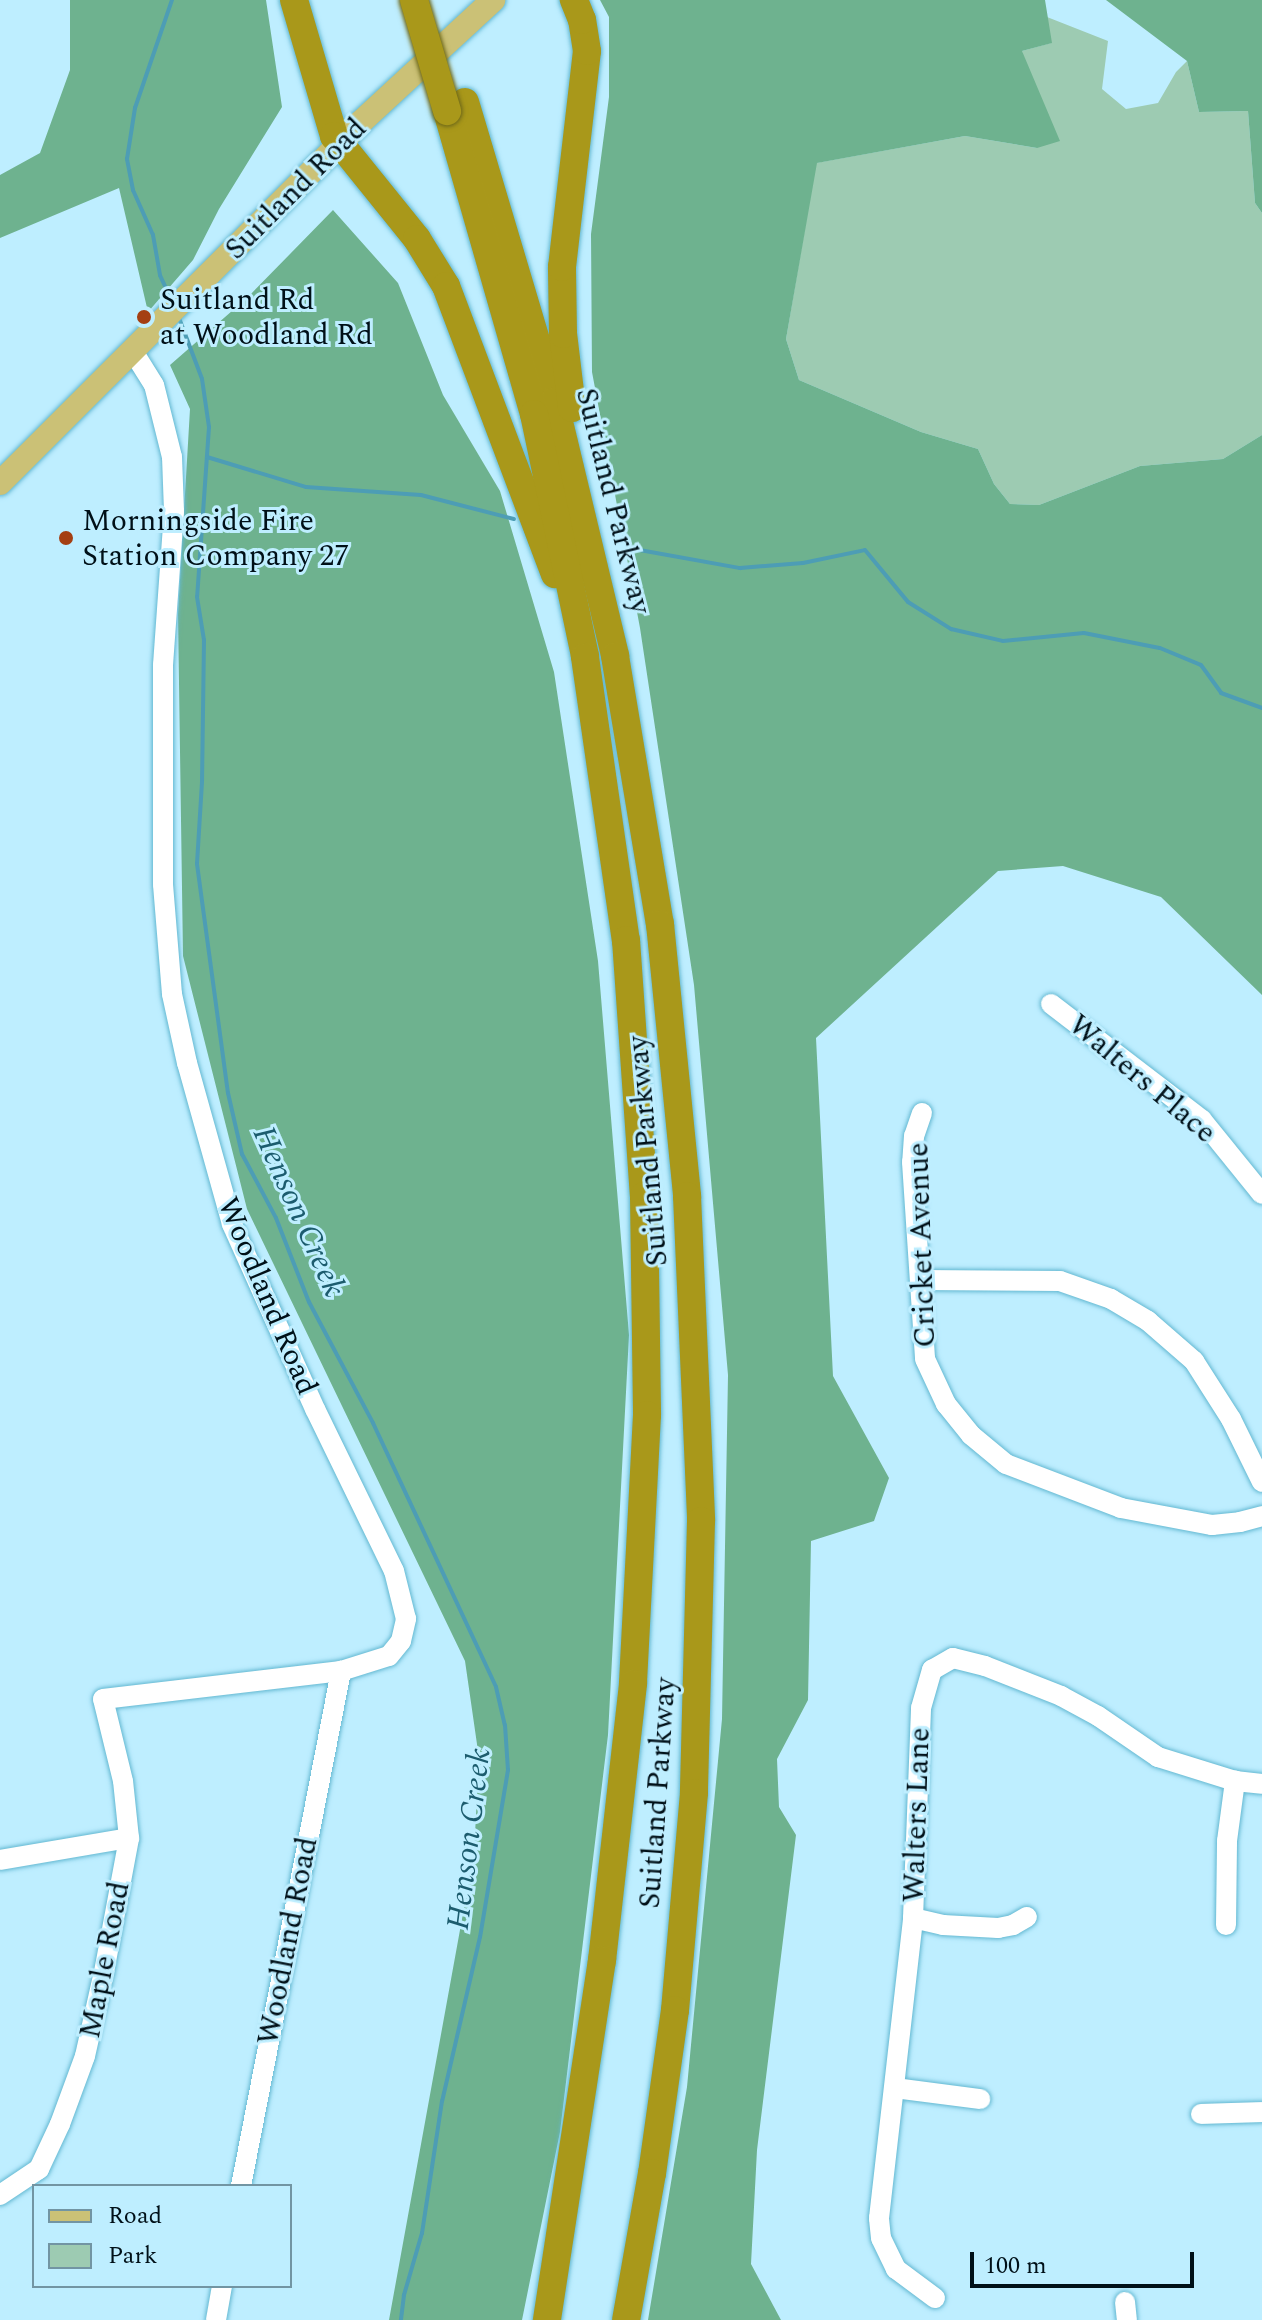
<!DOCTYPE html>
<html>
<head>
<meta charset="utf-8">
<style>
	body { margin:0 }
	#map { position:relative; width:1262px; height:2320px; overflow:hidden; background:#beeeff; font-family:Spectral,serif }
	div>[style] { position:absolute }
	.green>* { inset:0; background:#9dcbb2 }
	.forest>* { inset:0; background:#6eb28f }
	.stream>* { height:4px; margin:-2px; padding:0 2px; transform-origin:2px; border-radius:2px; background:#4d9db5 }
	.roads { filter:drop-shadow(0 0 2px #63b8d2) drop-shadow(0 0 2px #63b8d2) }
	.minor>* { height:20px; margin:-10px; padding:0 10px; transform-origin:10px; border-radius:10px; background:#fff }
	.major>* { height:24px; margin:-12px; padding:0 12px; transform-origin:12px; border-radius:12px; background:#cbc176 }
	.highway>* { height:28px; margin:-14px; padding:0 14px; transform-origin:14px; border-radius:14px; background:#a9981a }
	.bridges { filter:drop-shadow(0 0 2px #6e6819) drop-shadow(0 0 2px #6e6819) }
	.highway-bridge>* { height:28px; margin:-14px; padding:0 14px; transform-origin:14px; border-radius:14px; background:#a9981a }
	.dots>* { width:22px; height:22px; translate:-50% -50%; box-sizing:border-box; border:4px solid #beeeff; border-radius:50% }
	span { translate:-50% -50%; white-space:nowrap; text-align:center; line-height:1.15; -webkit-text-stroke:6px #beeeff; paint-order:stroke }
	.street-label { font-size:30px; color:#001018 }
	.poi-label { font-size:30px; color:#001018 }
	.left { translate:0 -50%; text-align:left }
	.water-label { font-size:32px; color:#1c5c6e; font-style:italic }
	.legend { position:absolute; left:32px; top:2184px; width:260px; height:104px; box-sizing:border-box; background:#beeeff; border:2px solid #7295a3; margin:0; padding:10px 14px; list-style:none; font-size:24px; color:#001018 }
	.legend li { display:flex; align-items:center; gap:16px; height:40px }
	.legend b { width:40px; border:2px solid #7295a3 }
	.scale { position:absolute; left:970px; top:2252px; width:224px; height:36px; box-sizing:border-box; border:4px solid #001018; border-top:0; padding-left:10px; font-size:24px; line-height:28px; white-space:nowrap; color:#001018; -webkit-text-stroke:6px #beeeff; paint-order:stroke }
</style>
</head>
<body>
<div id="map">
	<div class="green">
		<div style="clip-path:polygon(1047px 17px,1108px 41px,1102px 89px,1126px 109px,1158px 103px,1176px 72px,1187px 61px,1199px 112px,1248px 111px,1255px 203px,1262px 213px,1262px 435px,1223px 459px,1140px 466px,1039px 505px,1010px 504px,994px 484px,978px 449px,921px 432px,799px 380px,786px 339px,816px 163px,965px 136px,1037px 148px,1022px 51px,1051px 43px)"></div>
	</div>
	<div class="forest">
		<div style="clip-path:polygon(70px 0,266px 0,282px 107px,219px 209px,193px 260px,148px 312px,119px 188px,0 238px,0 175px,40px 153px,70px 70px)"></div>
		<div style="clip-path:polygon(600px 0,1045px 0,1052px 43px,1022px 51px,1060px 141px,1037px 148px,965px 136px,817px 163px,786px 339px,799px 380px,921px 432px,978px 449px,994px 484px,1010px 504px,1039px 505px,1140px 466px,1223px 459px,1262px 435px,1262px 995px,1161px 897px,1063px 866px,998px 871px,816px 1038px,833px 1376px,889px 1478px,874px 1521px,811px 1541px,808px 1700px,777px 1759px,779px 1807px,796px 1835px,757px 2150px,751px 2264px,781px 2320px,648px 2320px,687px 2087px,722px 1719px,728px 1375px,694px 985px,640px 628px,592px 372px,591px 234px,609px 97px,609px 17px)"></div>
		<div style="clip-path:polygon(1106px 0,1262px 0,1262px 213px,1255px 203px,1248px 111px,1199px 112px,1187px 61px)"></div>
		<div style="clip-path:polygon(333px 210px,398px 283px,443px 395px,500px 491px,554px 672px,598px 961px,629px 1335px,608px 1735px,560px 2132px,522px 2320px,389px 2320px,474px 1853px,479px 1758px,465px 1661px,247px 1209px,183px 956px,178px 614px,190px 409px,170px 365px,248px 297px)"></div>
	</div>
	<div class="stream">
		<div style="left:171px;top:299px;width:26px;rotate:-115deg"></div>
		<div style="left:160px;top:275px;width:41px;rotate:-99.9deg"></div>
		<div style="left:153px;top:235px;width:49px;rotate:-114deg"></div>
		<div style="left:133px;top:190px;width:32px;rotate:-101deg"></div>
		<div style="left:127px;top:159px;width:52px;rotate:-81.1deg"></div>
		<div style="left:135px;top:108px;width:114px;rotate:-71.1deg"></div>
		<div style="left:179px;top:318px;width:65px;rotate:69.3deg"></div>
		<div style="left:202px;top:379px;width:49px;rotate:81.7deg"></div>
		<div style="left:209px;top:427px;width:170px;rotate:94deg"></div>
		<div style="left:197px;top:597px;width:44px;rotate:80.8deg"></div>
		<div style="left:204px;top:640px;width:142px;rotate:90.8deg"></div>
		<div style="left:202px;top:782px;width:82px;rotate:93.5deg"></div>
		<div style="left:197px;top:864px;width:231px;rotate:82.3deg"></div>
		<div style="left:228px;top:1093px;width:63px;rotate:77.1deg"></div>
		<div style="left:242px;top:1154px;width:72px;rotate:62deg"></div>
		<div style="left:276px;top:1218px;width:90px;rotate:68.6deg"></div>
		<div style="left:309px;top:1302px;width:137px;rotate:62.1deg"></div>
		<div style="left:373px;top:1423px;width:291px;rotate:65deg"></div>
		<div style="left:496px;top:1687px;width:39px;rotate:77deg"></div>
		<div style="left:505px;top:1725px;width:45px;rotate:86.2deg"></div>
		<div style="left:508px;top:1770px;width:169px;rotate:99.5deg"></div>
		<div style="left:480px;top:1937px;width:168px;rotate:103deg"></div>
		<div style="left:442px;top:2101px;width:134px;rotate:98.6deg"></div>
		<div style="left:422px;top:2233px;width:65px;rotate:106.2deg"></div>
		<div style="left:404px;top:2295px;width:25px;rotate:97deg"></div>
		<div style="left:207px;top:457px;width:103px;rotate:16.9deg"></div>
		<div style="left:306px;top:487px;width:115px;rotate:4deg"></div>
		<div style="left:421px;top:495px;width:96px;rotate:14.5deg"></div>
		<div style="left:634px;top:549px;width:108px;rotate:10.2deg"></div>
		<div style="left:740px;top:568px;width:63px;rotate:-4.5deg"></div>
		<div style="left:803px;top:563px;width:63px;rotate:-11.8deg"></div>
		<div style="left:865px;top:550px;width:67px;rotate:50.4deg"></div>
		<div style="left:908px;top:602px;width:51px;rotate:32.1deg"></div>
		<div style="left:951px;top:629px;width:53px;rotate:13deg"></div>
		<div style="left:1003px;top:641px;width:81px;rotate:-5.6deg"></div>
		<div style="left:1084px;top:633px;width:77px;rotate:11.2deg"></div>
		<div style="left:1160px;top:648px;width:44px;rotate:22.5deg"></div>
		<div style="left:1201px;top:665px;width:34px;rotate:54deg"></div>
		<div style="left:1221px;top:693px;width:44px;rotate:20.1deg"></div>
	</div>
	<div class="roads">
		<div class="minor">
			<div style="left:1051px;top:1004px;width:190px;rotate:37.5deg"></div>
			<div style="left:1202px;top:1120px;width:95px;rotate:51deg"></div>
			<div style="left:922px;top:1113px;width:24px;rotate:109deg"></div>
			<div style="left:914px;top:1136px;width:26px;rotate:94deg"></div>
			<div style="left:912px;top:1162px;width:197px;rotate:86.2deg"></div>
			<div style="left:925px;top:1359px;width:50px;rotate:65deg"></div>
			<div style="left:946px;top:1404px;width:40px;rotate:51deg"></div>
			<div style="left:971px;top:1435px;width:45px;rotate:39.6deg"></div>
			<div style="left:1006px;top:1464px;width:123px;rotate:20.9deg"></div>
			<div style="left:1121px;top:1508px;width:93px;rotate:10.6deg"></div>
			<div style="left:1212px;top:1525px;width:28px;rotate:-6deg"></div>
			<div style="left:1240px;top:1522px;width:23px;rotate:-15deg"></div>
			<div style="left:920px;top:1280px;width:140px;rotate:0.4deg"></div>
			<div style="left:1060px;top:1281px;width:54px;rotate:19.4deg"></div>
			<div style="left:1111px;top:1299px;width:43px;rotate:30.7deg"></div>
			<div style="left:1148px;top:1321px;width:61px;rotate:41deg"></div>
			<div style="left:1194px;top:1361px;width:69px;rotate:57.5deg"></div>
			<div style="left:1231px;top:1419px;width:70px;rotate:63.8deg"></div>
			<div style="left:0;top:1860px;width:131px;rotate:-9.7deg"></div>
			<div style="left:913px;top:1918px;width:31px;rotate:13deg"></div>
			<div style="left:943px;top:1925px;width:55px;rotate:3.1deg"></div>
			<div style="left:998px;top:1928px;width:15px;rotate:-11deg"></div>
			<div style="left:1013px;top:1925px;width:16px;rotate:-30deg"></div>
			<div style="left:1226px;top:1925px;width:84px;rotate:-89.3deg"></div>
			<div style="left:1227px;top:1841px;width:61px;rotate:-82.4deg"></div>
			<div style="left:895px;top:2088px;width:86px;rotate:7.4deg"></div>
			<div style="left:1201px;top:2114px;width:61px;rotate:-1.9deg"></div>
			<div style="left:241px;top:2186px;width:525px;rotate:-79.01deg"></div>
			<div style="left:0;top:2195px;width:47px;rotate:-33.7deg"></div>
			<div style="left:39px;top:2169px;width:50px;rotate:-65deg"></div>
			<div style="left:60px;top:2124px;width:72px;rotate:-69.8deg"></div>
			<div style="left:85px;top:2056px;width:86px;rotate:-77.3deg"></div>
			<div style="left:104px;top:1972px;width:136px;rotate:-79.4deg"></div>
			<div style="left:129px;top:1838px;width:57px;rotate:-96deg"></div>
			<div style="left:123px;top:1781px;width:84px;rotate:-103.7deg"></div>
			<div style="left:103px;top:1699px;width:240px;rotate:-6.7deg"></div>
			<div style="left:341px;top:1671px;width:50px;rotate:-17.4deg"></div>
			<div style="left:389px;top:1656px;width:19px;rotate:-51deg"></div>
			<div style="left:401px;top:1641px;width:23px;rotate:-77deg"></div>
			<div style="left:406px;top:1619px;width:49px;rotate:-104deg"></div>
			<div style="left:394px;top:1571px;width:180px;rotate:-116deg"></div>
			<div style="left:315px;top:1409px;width:203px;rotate:-114.2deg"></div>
			<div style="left:232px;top:1224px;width:167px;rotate:-105.6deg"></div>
			<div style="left:187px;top:1063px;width:71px;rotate:-102.3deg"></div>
			<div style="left:172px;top:994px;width:110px;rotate:-94.7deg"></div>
			<div style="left:163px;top:884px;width:219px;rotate:-90deg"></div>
			<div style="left:163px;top:665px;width:154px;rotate:-85.9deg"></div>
			<div style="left:174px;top:511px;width:54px;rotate:-92.1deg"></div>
			<div style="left:172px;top:457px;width:74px;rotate:-104deg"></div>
			<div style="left:154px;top:385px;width:40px;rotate:-122deg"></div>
			<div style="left:935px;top:2298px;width:49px;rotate:-143.4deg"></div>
			<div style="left:896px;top:2269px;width:34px;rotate:-116deg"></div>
			<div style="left:881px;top:2238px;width:20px;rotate:-96deg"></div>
			<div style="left:879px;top:2218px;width:302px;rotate:-83.5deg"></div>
			<div style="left:913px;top:1918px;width:210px;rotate:-87.8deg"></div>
			<div style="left:921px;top:1708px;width:40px;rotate:-74deg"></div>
			<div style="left:932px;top:1670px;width:24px;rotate:-30deg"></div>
			<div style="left:953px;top:1658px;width:33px;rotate:14deg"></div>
			<div style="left:985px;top:1666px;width:82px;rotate:21.5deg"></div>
			<div style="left:1061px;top:1696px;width:42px;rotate:28.4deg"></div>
			<div style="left:1098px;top:1716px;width:73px;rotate:34.3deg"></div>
			<div style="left:1158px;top:1757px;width:81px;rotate:17.3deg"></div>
			<div style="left:1235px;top:1781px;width:27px;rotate:6deg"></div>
			<div style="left:1125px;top:2302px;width:18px;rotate:84deg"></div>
			<div style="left:216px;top:2320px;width:35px;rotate:-80deg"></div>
		</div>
		<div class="major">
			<div style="left:0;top:483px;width:511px;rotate:-45deg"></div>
			<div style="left:361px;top:122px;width:180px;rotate:-42.7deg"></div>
		</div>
		<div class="highway">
			<div style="left:294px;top:0;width:142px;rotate:73.6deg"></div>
			<div style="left:334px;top:136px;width:132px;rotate:51.1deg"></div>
			<div style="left:417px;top:239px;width:55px;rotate:58.3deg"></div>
			<div style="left:446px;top:286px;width:308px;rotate:69.3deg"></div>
			<div style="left:465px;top:102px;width:312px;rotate:73.4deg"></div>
			<div style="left:554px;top:401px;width:262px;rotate:76.5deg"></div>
			<div style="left:615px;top:656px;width:272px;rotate:80.5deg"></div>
			<div style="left:660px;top:924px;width:273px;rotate:84.3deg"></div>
			<div style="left:687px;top:1196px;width:325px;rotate:87.5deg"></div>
			<div style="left:701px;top:1521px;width:272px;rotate:91.5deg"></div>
			<div style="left:694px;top:1793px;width:218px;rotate:95deg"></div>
			<div style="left:675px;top:2010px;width:165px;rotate:98deg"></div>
			<div style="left:652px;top:2173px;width:149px;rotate:100deg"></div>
			<div style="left:447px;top:111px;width:315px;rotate:74deg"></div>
			<div style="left:534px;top:414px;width:248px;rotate:78.1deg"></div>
			<div style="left:585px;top:657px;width:286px;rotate:81.8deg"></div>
			<div style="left:626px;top:940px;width:257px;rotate:86deg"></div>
			<div style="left:644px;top:1196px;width:219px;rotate:89.2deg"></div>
			<div style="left:647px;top:1415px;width:269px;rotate:93deg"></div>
			<div style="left:633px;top:1684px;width:278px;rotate:96.4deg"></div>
			<div style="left:602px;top:1960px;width:364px;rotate:98.7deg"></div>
			<div style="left:572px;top:408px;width:75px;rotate:-96.9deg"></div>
			<div style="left:563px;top:334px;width:67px;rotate:-90.9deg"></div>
			<div style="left:562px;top:267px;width:217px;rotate:-83.4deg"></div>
			<div style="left:587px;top:51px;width:31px;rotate:-99deg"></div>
			<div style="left:582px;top:20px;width:22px;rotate:-112deg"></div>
		</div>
	</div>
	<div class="bridges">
		<div class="highway-bridge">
			<div style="left:414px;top:0;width:116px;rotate:73.4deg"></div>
		</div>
	</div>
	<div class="dots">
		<div style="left:144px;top:317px;background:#a43f12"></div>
		<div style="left:66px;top:538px;background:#a43f12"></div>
	</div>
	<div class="street-label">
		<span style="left:296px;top:189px;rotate:-45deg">Suitland Road</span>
		<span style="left:613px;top:501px;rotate:76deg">Suitland Parkway</span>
		<span style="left:1142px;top:1079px;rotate:40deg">Walters Place</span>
		<span style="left:648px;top:1151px;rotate:-95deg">Suitland Parkway</span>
		<span style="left:922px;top:1245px;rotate:-92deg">Cricket Avenue</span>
		<span style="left:267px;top:1296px;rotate:67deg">Woodland Road</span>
		<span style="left:658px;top:1793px;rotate:-86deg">Suitland Parkway</span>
		<span style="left:917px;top:1815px;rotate:-88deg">Walters Lane</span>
		<span style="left:288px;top:1941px;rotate:-79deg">Woodland Road</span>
		<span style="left:105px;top:1960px;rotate:-79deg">Maple Road</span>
	</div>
	<div class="poi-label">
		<span class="left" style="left:160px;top:317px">Suitland Rd<br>at Woodland Rd</span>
		<span class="left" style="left:82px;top:538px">Morningside Fire<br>Station Company 27</span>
	</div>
	<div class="water-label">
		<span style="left:298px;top:1212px;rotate:66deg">Henson Creek</span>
		<span style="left:470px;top:1839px;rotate:-83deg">Henson Creek</span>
	</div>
	<ul class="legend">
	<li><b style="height:10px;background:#cbc176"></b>Road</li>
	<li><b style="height:22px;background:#9dcbb2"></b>Park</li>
	</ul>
	<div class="scale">100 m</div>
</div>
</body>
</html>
